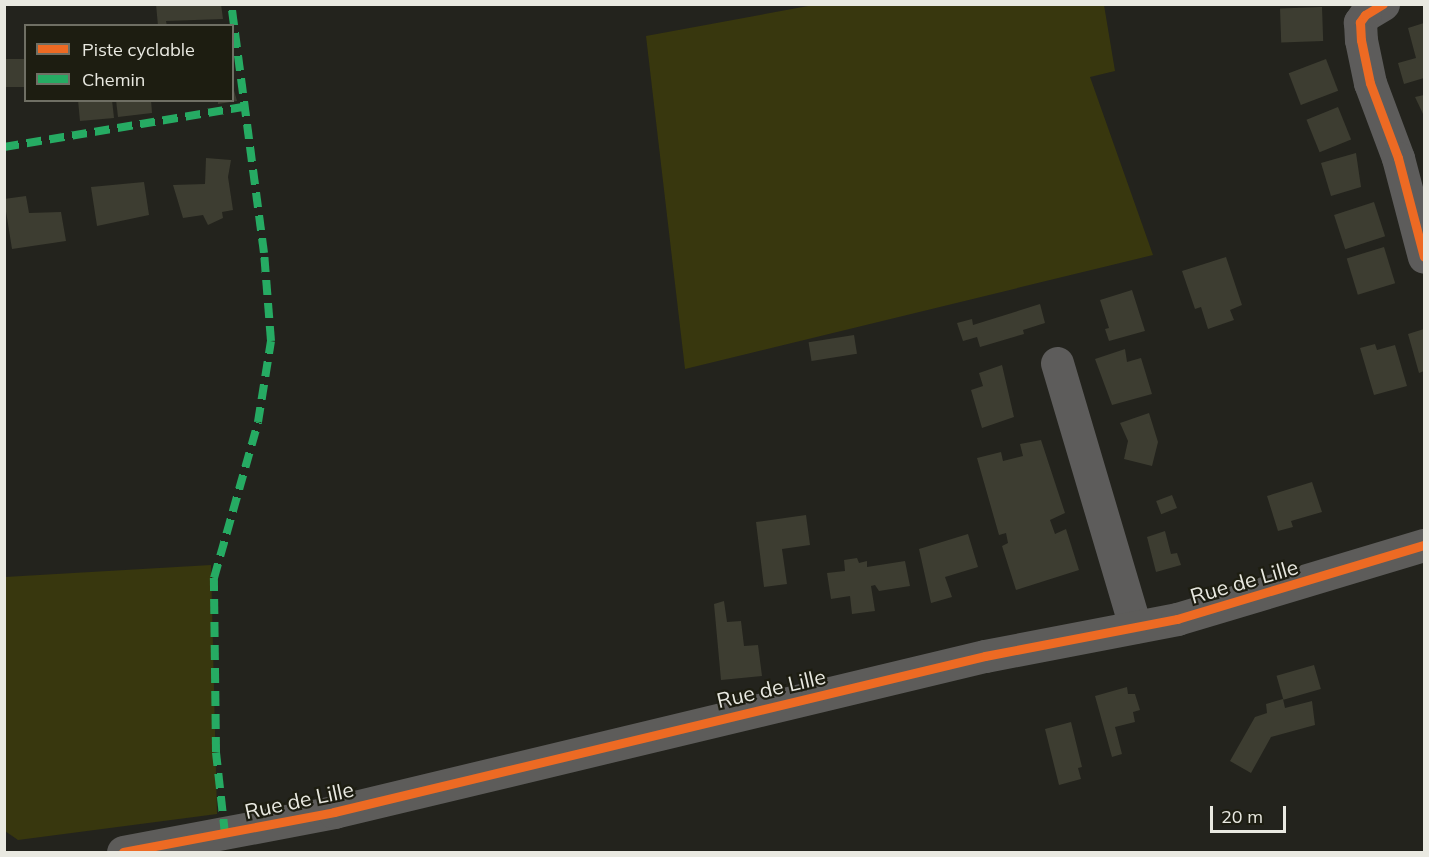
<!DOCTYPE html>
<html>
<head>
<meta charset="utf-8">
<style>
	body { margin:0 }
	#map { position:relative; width:1429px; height:857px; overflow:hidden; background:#23231d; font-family:Mulish,sans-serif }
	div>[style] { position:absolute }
	.green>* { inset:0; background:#38370e }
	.building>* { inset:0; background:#3d3d31; transform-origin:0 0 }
	.minor>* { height:33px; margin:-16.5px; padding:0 16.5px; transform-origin:16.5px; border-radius:16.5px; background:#5d5c5b }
	.major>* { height:33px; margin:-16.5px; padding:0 16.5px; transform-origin:16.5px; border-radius:16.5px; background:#5d5c5a }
	.quiet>* { height:8px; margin-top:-4px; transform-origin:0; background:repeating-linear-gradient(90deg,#26ab63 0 15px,transparent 0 23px) }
	.cycleway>* { height:9px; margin:-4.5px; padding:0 4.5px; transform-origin:4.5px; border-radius:4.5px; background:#ed6a23 }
	span { translate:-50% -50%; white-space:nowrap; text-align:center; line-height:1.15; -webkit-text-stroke:4.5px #1d1d11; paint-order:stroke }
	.street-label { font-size:21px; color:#e9e9e1 }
	.frame { position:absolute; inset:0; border:6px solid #e9e9e1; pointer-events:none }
	.legend { position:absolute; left:24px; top:24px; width:210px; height:78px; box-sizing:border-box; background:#1d1d11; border:2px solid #6f6f64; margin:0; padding:8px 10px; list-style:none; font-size:18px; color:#e9e9e1 }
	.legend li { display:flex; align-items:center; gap:12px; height:30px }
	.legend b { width:30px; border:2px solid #6f6f64 }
	.scale { position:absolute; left:1210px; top:806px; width:76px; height:27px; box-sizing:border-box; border:3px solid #e9e9e1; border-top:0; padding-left:8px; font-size:18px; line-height:21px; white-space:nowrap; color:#e9e9e1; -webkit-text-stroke:4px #1d1d11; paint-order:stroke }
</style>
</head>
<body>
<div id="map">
	<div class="green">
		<div style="clip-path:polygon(819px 4px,1104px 5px,1115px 71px,1090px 77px,1153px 255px,685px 369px,646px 36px)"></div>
		<div style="clip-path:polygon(211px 565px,217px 814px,18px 840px,5px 831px,5px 577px)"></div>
	</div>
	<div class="building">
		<div style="clip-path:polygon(156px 4px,221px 4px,223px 19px,166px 21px,167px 26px,158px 26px)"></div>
		<div style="left:1322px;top:7px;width:34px;height:42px;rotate:88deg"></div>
		<div style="clip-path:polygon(1424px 23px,1424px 78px,1404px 84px,1398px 63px,1416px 58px,1408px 28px)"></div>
		<div style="left:26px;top:59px;width:28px;height:22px;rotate:90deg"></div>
		<div style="left:1326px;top:59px;width:34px;height:40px;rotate:69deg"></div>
		<div style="clip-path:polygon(232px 83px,237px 101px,218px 104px,218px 100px,232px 100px)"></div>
		<div style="clip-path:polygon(1424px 95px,1424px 116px,1415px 97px)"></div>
		<div style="clip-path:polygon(78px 100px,112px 100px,114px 118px,80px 121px)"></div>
		<div style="clip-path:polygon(116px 100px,151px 100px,152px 113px,118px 117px)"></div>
		<div style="left:1338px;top:107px;width:35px;height:34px;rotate:68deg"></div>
		<div style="clip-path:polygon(1356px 153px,1361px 187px,1331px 196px,1321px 163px)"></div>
		<div style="clip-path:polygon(206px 158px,231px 160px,228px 177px,233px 210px,222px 212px,223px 218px,208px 225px,203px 215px,183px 218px,173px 185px,205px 184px)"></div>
		<div style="clip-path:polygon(144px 182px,149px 215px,97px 226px,91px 187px)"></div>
		<div style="clip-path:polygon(26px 196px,29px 213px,61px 212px,66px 241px,12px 249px,4px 199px)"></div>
		<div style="left:1374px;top:202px;width:36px;height:42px;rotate:72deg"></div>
		<div style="left:1384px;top:247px;width:38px;height:39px;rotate:73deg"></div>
		<div style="clip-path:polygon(1226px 257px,1242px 305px,1230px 310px,1234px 320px,1208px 329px,1201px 307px,1195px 309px,1182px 271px)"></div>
		<div style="clip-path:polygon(1132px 290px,1145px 331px,1109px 341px,1105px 329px,1109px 328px,1100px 300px)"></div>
		<div style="clip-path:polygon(1040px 304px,1045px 323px,1023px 330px,1024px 334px,980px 347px,977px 337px,963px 341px,957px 323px,972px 319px,973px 325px)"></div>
		<div style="clip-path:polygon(1424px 329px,1424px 371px,1419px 373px,1408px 334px)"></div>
		<div style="left:854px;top:335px;width:19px;height:46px;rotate:81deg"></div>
		<div style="clip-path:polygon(1375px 344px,1377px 350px,1395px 345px,1407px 386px,1374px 395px,1360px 348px)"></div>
		<div style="clip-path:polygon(1125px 349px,1127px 362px,1141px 358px,1152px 394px,1112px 405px,1095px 359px)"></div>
		<div style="clip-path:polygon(1002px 365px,1014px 417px,982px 428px,971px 390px,983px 386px,979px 373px)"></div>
		<div style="clip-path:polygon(1149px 413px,1158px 442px,1152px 466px,1124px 459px,1128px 441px,1120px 423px)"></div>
		<div style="clip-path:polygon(1041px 440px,1065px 513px,1050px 520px,1055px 534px,1066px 529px,1079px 570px,1016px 590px,1002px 546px,1008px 543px,1006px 533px,999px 535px,977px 458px,1001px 452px,1003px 461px,1023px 456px,1020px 444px)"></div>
		<div style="clip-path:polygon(1312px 482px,1322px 512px,1291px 521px,1293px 527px,1278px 531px,1267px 496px)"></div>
		<div style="left:1172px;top:495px;width:14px;height:17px;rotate:69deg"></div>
		<div style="clip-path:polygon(806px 515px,810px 545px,782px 549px,787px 584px,764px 587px,756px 522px)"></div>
		<div style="clip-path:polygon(1165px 531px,1171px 554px,1177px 553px,1181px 565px,1156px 572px,1147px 537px)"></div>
		<div style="clip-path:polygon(968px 534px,978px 567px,945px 577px,952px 597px,931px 603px,919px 549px)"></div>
		<div style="clip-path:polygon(857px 558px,859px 563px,867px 561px,867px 567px,905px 561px,910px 586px,879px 591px,875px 585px,871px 586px,875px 611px,852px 614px,850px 596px,831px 599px,827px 573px,845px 571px,844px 560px)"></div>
		<div style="clip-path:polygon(724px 601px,727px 622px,741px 621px,744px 646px,758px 645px,762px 676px,721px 680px,714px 604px)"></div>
		<div style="left:1314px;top:665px;width:25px;height:39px;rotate:74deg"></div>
		<div style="clip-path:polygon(1127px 687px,1128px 694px,1135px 694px,1140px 710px,1133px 712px,1135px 722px,1115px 727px,1122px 754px,1112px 757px,1095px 696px)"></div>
		<div style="clip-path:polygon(1283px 699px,1285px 708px,1312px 701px,1315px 725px,1271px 737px,1251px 773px,1230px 761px,1255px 717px,1267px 713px,1266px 704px)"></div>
		<div style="clip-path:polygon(1071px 722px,1082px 767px,1078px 768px,1081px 779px,1059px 785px,1045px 729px)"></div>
	</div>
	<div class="minor">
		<div style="left:1383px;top:4px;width:21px;rotate:149deg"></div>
		<div style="left:1365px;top:15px;width:9px;rotate:126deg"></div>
		<div style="left:1360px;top:22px;width:18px;rotate:87deg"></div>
		<div style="left:1361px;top:40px;width:44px;rotate:78.2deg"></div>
		<div style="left:1370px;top:83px;width:80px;rotate:69.5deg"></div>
		<div style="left:1398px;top:158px;width:102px;rotate:75.3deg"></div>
		<div style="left:1057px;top:363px;width:275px;rotate:73.5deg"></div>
	</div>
	<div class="major">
		<div style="left:123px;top:852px;width:215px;rotate:-10.7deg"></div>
		<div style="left:334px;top:812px;width:669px;rotate:-13.48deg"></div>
		<div style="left:985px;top:656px;width:196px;rotate:-10.9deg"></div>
		<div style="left:1177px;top:619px;width:258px;rotate:-16.7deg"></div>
	</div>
	<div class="quiet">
		<div style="left:4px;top:147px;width:242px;rotate:-9.5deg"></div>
		<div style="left:225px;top:834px;width:82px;rotate:-96.3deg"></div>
		<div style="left:216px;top:752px;width:174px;rotate:-90.7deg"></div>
		<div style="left:214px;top:578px;width:162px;rotate:-74.2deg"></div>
		<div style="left:258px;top:422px;width:82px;rotate:-80.9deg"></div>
		<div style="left:271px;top:341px;width:88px;rotate:-94.5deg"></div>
		<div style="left:264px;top:253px;width:251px;rotate:-97.5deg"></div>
	</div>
	<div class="cycleway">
		<div style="left:1383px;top:4px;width:21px;rotate:149deg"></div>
		<div style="left:1365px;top:15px;width:9px;rotate:126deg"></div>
		<div style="left:1360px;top:22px;width:18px;rotate:87deg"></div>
		<div style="left:1361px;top:40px;width:44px;rotate:78.2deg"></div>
		<div style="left:1370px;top:83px;width:80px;rotate:69.5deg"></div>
		<div style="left:1398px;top:158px;width:102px;rotate:75.3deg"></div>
		<div style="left:123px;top:852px;width:215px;rotate:-10.7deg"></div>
		<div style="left:334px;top:812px;width:669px;rotate:-13.48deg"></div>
		<div style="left:985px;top:656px;width:196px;rotate:-10.9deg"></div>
		<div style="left:1177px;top:619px;width:258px;rotate:-16.7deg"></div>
	</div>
	<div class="street-label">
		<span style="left:1244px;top:581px;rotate:-16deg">Rue de Lille</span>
		<span style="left:771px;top:688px;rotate:-13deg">Rue de Lille</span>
		<span style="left:299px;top:800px;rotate:-12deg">Rue de Lille</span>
	</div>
	<div class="frame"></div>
	<ul class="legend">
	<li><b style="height:8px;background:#ed6a23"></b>Piste cyclable</li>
	<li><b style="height:8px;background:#26ab63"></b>Chemin</li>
	</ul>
	<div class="scale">20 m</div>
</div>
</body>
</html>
